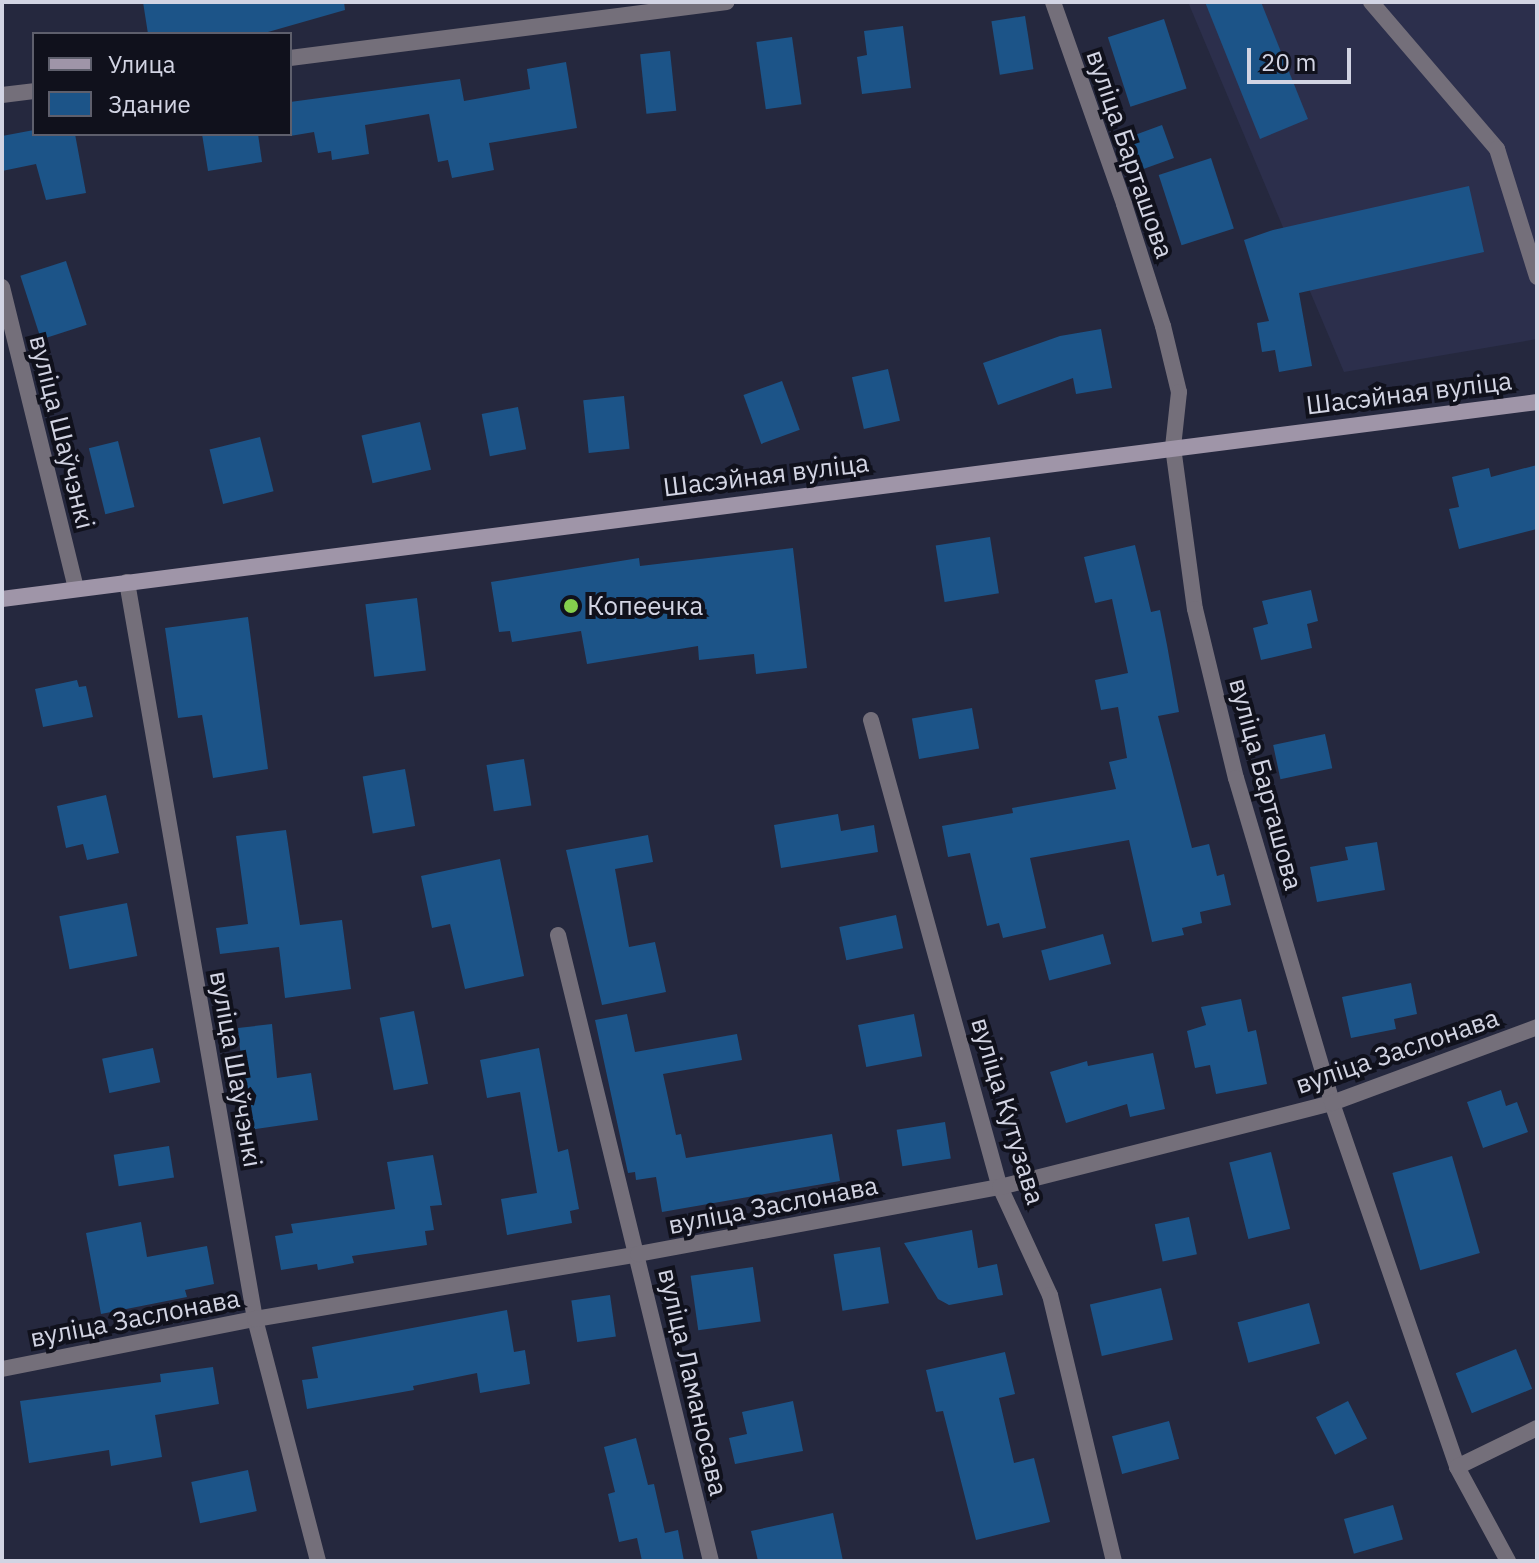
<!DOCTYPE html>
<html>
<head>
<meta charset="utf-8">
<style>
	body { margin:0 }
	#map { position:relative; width:1539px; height:1563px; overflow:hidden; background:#25283e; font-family:"IBM Plex Sans",sans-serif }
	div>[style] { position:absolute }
	.built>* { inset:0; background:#2c2f4c }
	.building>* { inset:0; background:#1c5488; transform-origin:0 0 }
	.lane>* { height:16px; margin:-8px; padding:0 8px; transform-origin:8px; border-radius:8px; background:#746f7a }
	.street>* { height:16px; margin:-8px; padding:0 8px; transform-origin:8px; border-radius:8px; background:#746f7a }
	.secondary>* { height:16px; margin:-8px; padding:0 8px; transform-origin:8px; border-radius:8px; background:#9f95a8 }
	.dots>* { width:22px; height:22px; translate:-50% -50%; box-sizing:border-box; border:4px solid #10111c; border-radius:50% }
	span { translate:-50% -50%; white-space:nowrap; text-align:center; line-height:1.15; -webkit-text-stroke:8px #10111c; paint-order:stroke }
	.street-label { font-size:26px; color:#d2d4e3 }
	.poi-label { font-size:26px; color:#d2d4e3 }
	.left { translate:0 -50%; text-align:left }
	.frame { position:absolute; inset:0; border:4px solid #d2d4e3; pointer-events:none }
	.legend { position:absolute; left:32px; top:32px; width:260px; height:104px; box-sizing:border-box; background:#10111c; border:2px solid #5e5f6c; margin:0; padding:10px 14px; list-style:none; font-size:24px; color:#d2d4e3 }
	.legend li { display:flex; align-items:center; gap:16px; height:40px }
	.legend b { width:40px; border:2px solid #5e5f6c }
	.scale { position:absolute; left:1247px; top:48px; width:104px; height:36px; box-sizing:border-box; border:4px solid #d2d4e3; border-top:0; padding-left:10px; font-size:24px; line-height:28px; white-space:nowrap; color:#d2d4e3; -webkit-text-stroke:6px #10111c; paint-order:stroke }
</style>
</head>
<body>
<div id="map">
	<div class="built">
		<div style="clip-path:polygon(1188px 2px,1537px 2px,1537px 339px,1344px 372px)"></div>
	</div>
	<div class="building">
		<div style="clip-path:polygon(143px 2px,344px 2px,345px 10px,261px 34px,148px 34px)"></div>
		<div style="clip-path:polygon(1205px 2px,1261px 2px,1308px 119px,1260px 139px)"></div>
		<div style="left:1025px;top:16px;width:54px;height:34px;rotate:81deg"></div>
		<div style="left:1164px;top:19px;width:73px;height:59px;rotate:72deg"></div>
		<div style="clip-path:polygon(903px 26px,911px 88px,862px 94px,857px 57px,867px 55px,864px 31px)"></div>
		<div style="left:792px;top:37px;width:68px;height:36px;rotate:82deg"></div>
		<div style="left:670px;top:51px;width:60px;height:30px;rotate:84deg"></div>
		<div style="clip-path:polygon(566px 62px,577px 128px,489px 143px,494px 170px,452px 178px,448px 160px,438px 162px,429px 114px,365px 125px,369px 154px,332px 160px,331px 151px,318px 153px,314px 132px,290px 136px,290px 102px,460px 79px,464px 101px,530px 89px,527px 69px)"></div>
		<div style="left:1162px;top:125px;width:35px;height:34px;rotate:70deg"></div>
		<div style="clip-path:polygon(34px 130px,34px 134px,75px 134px,86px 193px,46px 200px,36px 164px,2px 171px,2px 136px)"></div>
		<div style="clip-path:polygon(202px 134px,258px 134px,262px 162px,208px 171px)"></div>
		<div style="left:1211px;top:158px;width:74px;height:55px;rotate:72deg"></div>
		<div style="clip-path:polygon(1469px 186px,1484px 252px,1299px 293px,1312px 366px,1279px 372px,1275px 350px,1262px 352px,1257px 323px,1269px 321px,1244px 240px,1273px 230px)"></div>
		<div style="left:66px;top:261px;width:67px;height:48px;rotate:72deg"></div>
		<div style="clip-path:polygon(1101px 329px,1112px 388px,1076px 394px,1073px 378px,998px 405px,983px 363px,1060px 336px)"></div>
		<div style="left:888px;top:369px;width:53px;height:37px;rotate:77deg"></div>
		<div style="left:782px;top:381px;width:52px;height:41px;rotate:70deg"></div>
		<div style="left:624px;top:396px;width:53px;height:41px;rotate:84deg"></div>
		<div style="left:518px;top:407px;width:43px;height:37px;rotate:79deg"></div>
		<div style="left:420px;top:422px;width:49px;height:60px;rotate:77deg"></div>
		<div style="left:260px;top:437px;width:56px;height:52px;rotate:76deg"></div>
		<div style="left:118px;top:441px;width:68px;height:30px;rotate:76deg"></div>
		<div style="clip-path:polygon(1537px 465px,1537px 529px,1459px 549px,1449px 509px,1459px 507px,1452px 477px,1489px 468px,1491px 477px)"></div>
		<div style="left:990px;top:537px;width:57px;height:55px;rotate:81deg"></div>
		<div style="clip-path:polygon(1135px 545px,1151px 612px,1160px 610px,1167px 645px,1179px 712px,1158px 716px,1192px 848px,1209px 844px,1217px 876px,1224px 874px,1231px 905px,1200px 912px,1202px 923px,1182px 928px,1184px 935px,1152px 942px,1129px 840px,1030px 858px,1046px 928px,1003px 938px,999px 923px,987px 926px,970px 853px,948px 857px,942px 826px,1013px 813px,1012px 808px,1116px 789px,1109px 762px,1127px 758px,1118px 707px,1101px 710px,1095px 680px,1128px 673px,1112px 599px,1095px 603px,1084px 557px)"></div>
		<div style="clip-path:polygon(793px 548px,807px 668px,756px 674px,754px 654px,699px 660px,698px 646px,587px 664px,581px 631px,512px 642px,510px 631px,499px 632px,491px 582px,639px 558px,640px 566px)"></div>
		<div style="clip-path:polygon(1311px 590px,1318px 621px,1307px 624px,1312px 648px,1261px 660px,1253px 628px,1268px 624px,1262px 601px)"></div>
		<div style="left:417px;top:598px;width:73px;height:52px;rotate:83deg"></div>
		<div style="clip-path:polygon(248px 617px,268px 769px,213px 778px,202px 715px,178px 718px,165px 628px)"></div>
		<div style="clip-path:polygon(77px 680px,79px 687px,86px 686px,93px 717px,43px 727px,35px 689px)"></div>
		<div style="left:972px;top:708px;width:41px;height:61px;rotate:80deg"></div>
		<div style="left:1325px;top:734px;width:35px;height:53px;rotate:78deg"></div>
		<div style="left:524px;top:759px;width:47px;height:38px;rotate:81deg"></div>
		<div style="left:405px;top:769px;width:58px;height:43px;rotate:80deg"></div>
		<div style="clip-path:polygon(106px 795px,119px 853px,87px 860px,83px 844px,66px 848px,57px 806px)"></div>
		<div style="clip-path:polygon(838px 814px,841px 831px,874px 825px,878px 852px,781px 868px,774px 825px)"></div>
		<div style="clip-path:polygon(286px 830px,300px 925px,342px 920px,351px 989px,285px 998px,279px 947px,220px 954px,216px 928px,248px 924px,236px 836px)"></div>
		<div style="clip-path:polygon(648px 835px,653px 862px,615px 869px,629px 947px,655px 942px,666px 992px,602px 1005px,566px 850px)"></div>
		<div style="clip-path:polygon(1377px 842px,1385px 890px,1317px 902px,1310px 867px,1348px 860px,1345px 847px)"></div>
		<div style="clip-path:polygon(500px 859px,524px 976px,465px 989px,450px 924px,432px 928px,421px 876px)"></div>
		<div style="left:127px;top:903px;width:54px;height:69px;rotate:79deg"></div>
		<div style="left:896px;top:915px;width:34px;height:58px;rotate:78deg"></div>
		<div style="left:1103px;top:934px;width:31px;height:64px;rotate:75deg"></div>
		<div style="clip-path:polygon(1411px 983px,1417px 1014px,1394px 1019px,1396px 1029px,1351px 1038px,1342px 997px)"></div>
		<div style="clip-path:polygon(1241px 999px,1248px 1032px,1256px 1030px,1267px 1084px,1216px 1094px,1210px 1065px,1195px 1068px,1187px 1031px,1206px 1025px,1201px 1007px)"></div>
		<div style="left:414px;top:1011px;width:74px;height:35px;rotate:79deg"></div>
		<div style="clip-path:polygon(627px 1014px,635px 1052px,737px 1034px,742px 1060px,663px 1074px,676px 1135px,681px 1134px,686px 1158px,832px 1134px,840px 1181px,662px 1212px,656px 1177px,636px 1180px,635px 1172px,628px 1173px,595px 1020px)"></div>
		<div style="left:914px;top:1014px;width:43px;height:57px;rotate:79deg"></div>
		<div style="clip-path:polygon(272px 1024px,277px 1078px,311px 1073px,318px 1120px,248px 1130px,238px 1028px)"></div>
		<div style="left:153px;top:1048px;width:35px;height:52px;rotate:78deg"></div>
		<div style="clip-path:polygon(539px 1048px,558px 1152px,568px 1149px,579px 1209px,570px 1211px,572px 1223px,507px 1235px,501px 1199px,537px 1193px,520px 1092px,487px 1098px,480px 1060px)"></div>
		<div style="clip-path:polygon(1153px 1053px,1165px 1109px,1130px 1117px,1127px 1104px,1066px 1123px,1050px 1072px,1087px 1061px,1088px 1066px)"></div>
		<div style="clip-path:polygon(1501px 1090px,1506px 1106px,1517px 1102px,1528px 1132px,1483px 1148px,1467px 1102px)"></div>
		<div style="left:945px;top:1122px;width:37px;height:49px;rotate:81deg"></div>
		<div style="left:169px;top:1146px;width:32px;height:56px;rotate:81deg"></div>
		<div style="left:1271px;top:1152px;width:79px;height:43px;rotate:76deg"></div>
		<div style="clip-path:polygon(433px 1155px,442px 1205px,430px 1206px,434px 1230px,425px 1231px,427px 1245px,352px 1256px,354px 1263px,318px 1270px,317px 1264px,281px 1270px,275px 1236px,293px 1233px,291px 1224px,395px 1209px,387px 1162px)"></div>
		<div style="left:1452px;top:1156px;width:101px;height:62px;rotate:74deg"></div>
		<div style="left:1189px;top:1217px;width:38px;height:35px;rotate:78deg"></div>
		<div style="clip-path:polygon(141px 1222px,147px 1257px,207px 1246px,214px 1284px,185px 1290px,187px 1297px,101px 1314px,86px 1233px)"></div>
		<div style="clip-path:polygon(972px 1230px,978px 1268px,997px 1264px,1003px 1295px,949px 1305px,938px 1299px,904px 1243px)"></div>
		<div style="left:880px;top:1247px;width:57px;height:47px;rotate:81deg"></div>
		<div style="left:753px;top:1267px;width:55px;height:63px;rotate:82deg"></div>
		<div style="left:1161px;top:1288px;width:53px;height:73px;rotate:77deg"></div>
		<div style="left:610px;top:1295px;width:42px;height:39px;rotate:82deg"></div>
		<div style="left:1309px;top:1303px;width:42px;height:74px;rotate:75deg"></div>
		<div style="clip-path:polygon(507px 1310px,514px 1352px,525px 1350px,530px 1384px,480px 1393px,477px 1373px,413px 1386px,414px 1390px,307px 1409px,302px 1380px,318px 1378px,312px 1347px)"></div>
		<div style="left:1516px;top:1349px;width:43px;height:65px;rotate:68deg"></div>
		<div style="clip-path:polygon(1005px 1352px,1015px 1394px,999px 1398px,1014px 1463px,1034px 1458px,1050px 1522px,976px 1540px,943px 1411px,936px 1412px,926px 1370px)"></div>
		<div style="clip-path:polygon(213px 1367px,219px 1404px,155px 1415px,162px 1457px,111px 1466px,109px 1450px,29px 1463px,20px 1401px,161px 1382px,160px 1374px)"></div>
		<div style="clip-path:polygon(793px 1401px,803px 1451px,735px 1464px,729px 1438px,747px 1434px,742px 1412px)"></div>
		<div style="left:1348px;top:1401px;width:42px;height:36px;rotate:63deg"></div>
		<div style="left:1169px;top:1421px;width:39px;height:59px;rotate:75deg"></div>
		<div style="clip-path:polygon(636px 1438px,648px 1485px,654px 1484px,665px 1533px,678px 1530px,684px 1561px,642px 1561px,637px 1538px,619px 1542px,608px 1494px,615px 1492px,604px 1447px)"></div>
		<div style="left:248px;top:1470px;width:42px;height:58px;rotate:78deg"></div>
		<div style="left:1393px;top:1505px;width:36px;height:51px;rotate:74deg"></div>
		<div style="clip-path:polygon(833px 1513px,843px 1561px,758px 1561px,751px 1531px)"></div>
	</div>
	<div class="lane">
		<div style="left:1371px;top:2px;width:194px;rotate:49.4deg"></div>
		<div style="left:1497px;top:149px;width:134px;rotate:72.6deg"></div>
	</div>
	<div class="street">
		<div style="left:1053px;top:2px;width:214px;rotate:70.6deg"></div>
		<div style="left:1124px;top:204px;width:128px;rotate:72.3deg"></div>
		<div style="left:1163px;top:326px;width:68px;rotate:76.4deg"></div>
		<div style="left:1179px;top:392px;width:55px;rotate:96.2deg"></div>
		<div style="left:1173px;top:447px;width:163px;rotate:82.3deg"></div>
		<div style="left:1195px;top:609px;width:174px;rotate:76.4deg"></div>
		<div style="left:1236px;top:778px;width:339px;rotate:73.5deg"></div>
		<div style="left:1332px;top:1103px;width:385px;rotate:71deg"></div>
		<div style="left:1457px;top:1467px;width:107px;rotate:61.5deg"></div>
		<div style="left:290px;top:58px;width:440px;rotate:-7.3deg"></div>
		<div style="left:2px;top:95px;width:32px;rotate:-7deg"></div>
		<div style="left:2px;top:287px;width:310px;rotate:76.2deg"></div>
		<div style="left:127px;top:582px;width:748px;rotate:80.15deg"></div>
		<div style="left:255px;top:1319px;width:250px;rotate:75.4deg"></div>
		<div style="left:871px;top:720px;width:484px;rotate:74.6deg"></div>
		<div style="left:1000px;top:1187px;width:119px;rotate:65.2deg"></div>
		<div style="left:1050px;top:1295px;width:274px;rotate:76.5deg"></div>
		<div style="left:558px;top:935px;width:644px;rotate:76.27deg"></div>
		<div style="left:2px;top:1369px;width:258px;rotate:-11.2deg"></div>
		<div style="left:255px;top:1319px;width:388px;rotate:-9.6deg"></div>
		<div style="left:638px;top:1254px;width:368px;rotate:-10.5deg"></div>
		<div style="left:1000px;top:1187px;width:342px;rotate:-14.2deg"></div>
		<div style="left:1332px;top:1103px;width:219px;rotate:-20.3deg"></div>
		<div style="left:1457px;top:1467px;width:89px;rotate:-26deg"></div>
	</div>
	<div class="secondary">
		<div style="left:2px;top:599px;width:1548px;rotate:-7.31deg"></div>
	</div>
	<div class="dots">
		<div style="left:571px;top:606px;background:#85cf4d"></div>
	</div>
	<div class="street-label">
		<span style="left:1130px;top:154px;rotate:71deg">вуліца Барташова</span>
		<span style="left:1409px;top:393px;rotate:-7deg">Шасэйная вуліца</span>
		<span style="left:62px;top:432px;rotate:76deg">вуліца Шаўчэнкі</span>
		<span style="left:766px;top:475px;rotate:-7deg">Шасэйная вуліца</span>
		<span style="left:1266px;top:784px;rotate:75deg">вуліца Барташова</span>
		<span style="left:1397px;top:1051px;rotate:-19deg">вуліца Заслонава</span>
		<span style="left:236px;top:1069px;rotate:80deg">вуліца Шаўчэнкі</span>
		<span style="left:1008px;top:1111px;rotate:73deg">вуліца Кутузава</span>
		<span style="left:773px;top:1205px;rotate:-11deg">вуліца Заслонава</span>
		<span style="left:135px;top:1318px;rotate:-11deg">вуліца Заслонава</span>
		<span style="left:693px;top:1382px;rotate:77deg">вуліца Ламаносава</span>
	</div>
	<div class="poi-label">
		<span class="left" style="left:587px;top:606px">Копеечка</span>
	</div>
	<div class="frame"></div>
	<ul class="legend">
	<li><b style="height:10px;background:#9f95a8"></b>Улица</li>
	<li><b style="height:22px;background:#1c5488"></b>Здание</li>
	</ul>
	<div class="scale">20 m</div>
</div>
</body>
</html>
